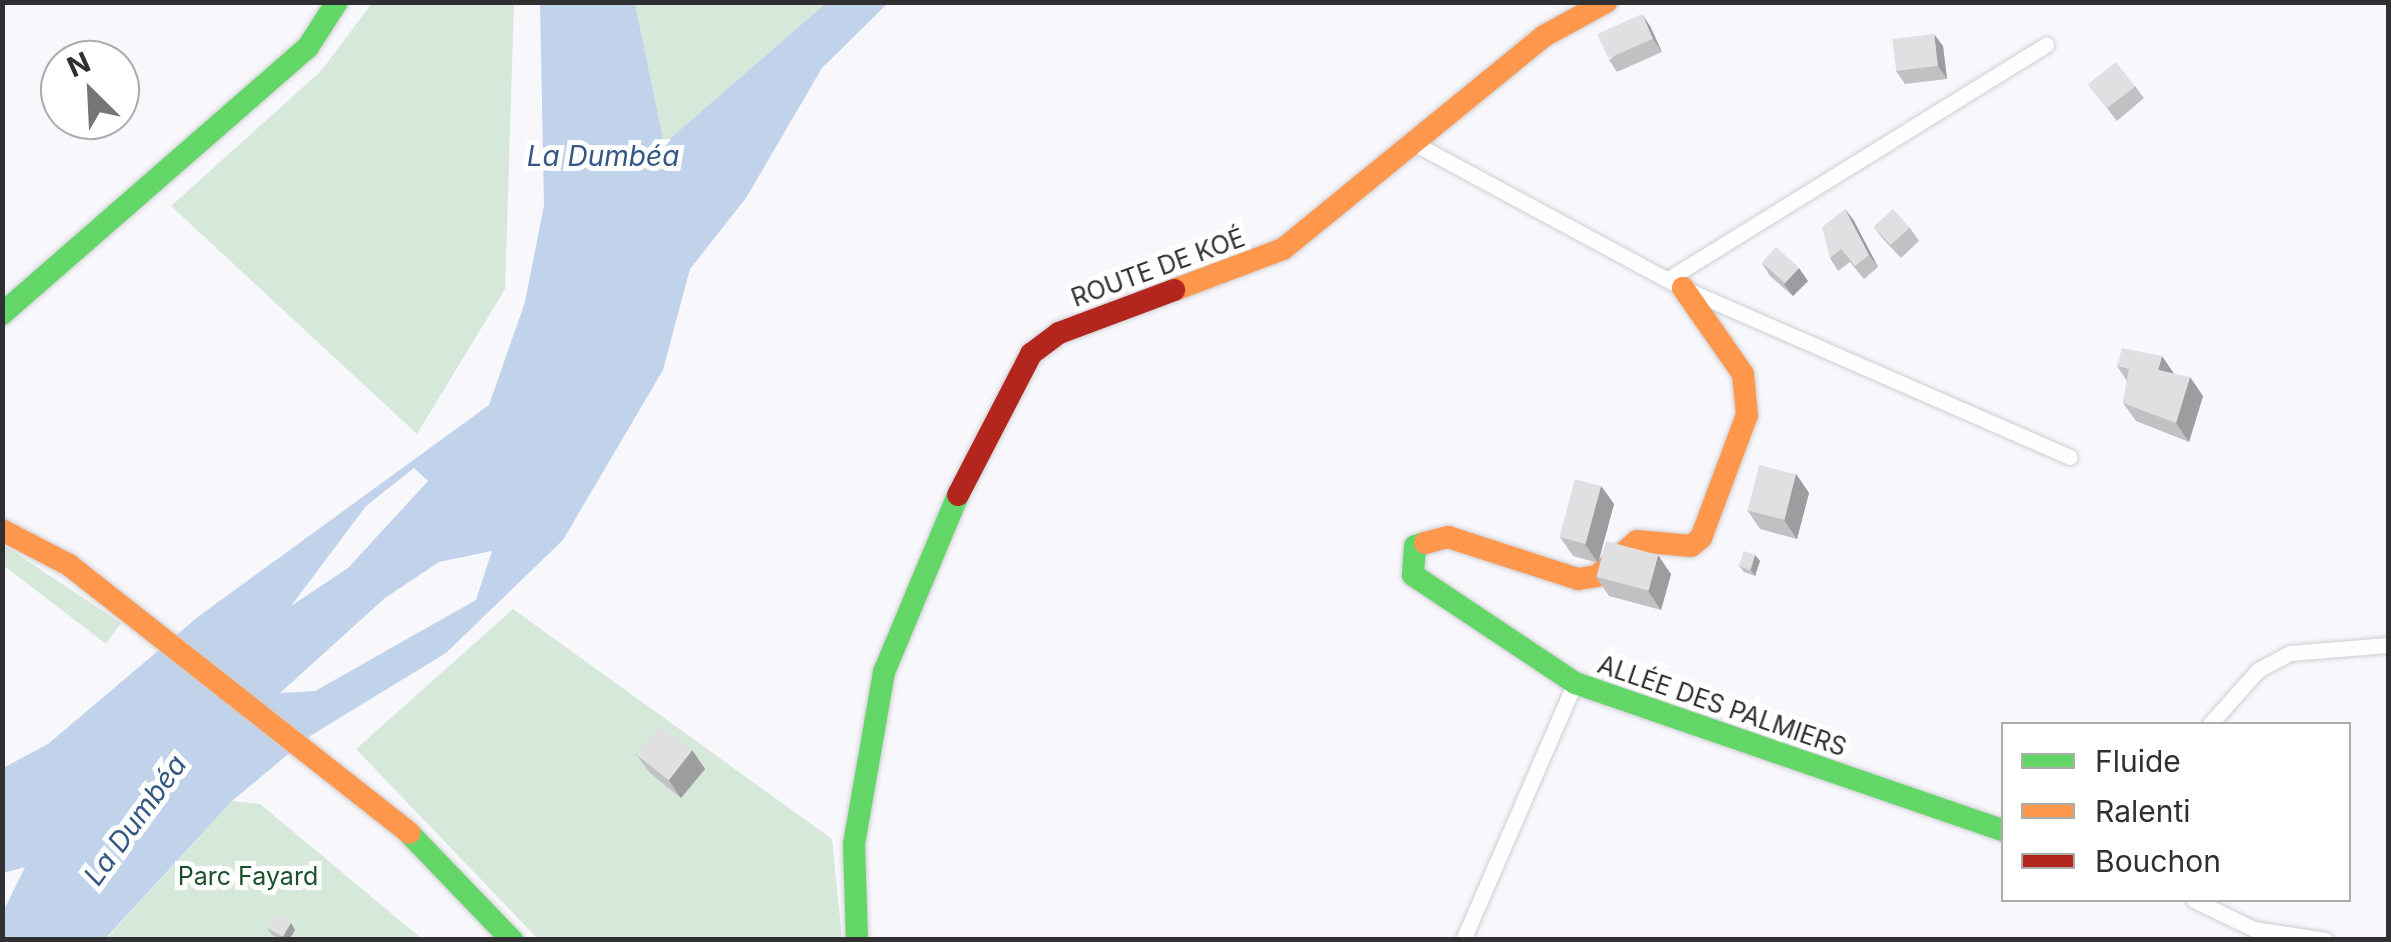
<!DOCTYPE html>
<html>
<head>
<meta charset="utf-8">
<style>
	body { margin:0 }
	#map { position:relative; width:2391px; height:942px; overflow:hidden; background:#f8f8fc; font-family:Inter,sans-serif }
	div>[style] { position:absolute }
	.green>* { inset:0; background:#d5e8da }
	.water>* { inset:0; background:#c1d3eb }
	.roads { filter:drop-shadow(0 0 2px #ceced2) drop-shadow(0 0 2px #ceced2) }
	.street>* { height:15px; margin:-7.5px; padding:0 7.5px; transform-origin:7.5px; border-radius:7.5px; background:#fefeff }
	.fast>* { height:22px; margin:-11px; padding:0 11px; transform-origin:11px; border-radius:11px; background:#63d668 }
	.slow>* { height:22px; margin:-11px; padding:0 11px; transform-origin:11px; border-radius:11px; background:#ff974d }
	.jam>* { height:22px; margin:-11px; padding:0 11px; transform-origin:11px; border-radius:11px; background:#b3261e }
	.wall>* { inset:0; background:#c1c1c3 }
	.shaded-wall>* { inset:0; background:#9d9d9f }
	.building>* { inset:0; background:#e0e0e3; transform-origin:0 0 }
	span { translate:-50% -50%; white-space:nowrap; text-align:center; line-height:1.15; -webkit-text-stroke:10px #fff; paint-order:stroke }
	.street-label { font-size:25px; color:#303033 }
	.park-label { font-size:25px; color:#1b512a }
	.water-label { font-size:28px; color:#345784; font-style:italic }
	.frame { position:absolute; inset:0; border:5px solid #303033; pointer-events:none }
	.legend { position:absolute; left:2001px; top:722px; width:350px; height:180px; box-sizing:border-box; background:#fff; border:2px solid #acacad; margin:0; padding:12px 18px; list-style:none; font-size:30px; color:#303033 }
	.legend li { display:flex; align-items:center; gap:20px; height:50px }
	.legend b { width:50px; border:2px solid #acacad }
	.north { position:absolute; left:40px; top:40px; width:100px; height:100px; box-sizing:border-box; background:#fff; border:2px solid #acacad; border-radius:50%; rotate:336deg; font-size:28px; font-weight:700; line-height:40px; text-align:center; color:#303033 }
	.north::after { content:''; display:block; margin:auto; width:35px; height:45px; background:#767679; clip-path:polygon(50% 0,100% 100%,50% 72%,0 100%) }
</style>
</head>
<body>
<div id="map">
	<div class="green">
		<div style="clip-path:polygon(372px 3px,514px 3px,505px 289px,417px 434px,171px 206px,321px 71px)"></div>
		<div style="clip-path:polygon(635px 3px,826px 3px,664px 145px)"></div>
		<div style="clip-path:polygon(2px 544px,121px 623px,106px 644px,3px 565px)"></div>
		<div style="clip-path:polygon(513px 609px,832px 839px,842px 939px,538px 939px,356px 749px)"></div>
		<div style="clip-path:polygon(232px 801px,260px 804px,422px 939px,105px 940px)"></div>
	</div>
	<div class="water">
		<div style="clip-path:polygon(evenodd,540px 3px,635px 3px,664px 144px,826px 3px,888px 3px,822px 68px,746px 198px,690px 269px,663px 370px,563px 540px,446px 653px,310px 736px,232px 801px,105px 939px,3px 939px,2px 914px,25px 867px,3px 873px,3px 768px,48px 744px,199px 616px,489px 405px,525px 302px,544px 205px,540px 3px,414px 468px,428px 481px,348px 568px,291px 606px,366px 506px,414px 468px,540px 3px,492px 551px,476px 600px,315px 691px,280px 693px,385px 598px,439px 562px,492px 551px)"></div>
	</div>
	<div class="roads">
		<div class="street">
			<div style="left:1419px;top:146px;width:300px;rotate:28.3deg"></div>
			<div style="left:1683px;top:288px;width:422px;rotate:23.6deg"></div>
			<div style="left:1668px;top:279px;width:445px;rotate:-31.8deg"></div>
			<div style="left:2210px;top:724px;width:72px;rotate:-48.4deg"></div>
			<div style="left:2258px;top:670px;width:36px;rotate:-28deg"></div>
			<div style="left:2290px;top:653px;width:98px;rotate:-4.7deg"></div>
			<div style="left:2194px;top:900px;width:67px;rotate:25.8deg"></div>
			<div style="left:2254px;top:929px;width:72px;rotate:8.8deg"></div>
			<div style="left:1463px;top:940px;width:280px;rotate:-66.5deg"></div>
		</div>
		<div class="fast">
			<div style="left:2px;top:314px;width:406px;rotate:-41.1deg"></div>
			<div style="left:308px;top:47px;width:54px;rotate:-57.2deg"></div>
			<div style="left:1425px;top:543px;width:10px;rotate:163deg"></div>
			<div style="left:1415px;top:546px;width:29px;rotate:94deg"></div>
			<div style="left:1413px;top:575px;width:195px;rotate:33.7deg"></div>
			<div style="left:1575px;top:683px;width:454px;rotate:19deg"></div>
			<div style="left:409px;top:833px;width:149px;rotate:46.1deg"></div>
			<div style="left:857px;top:940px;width:96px;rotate:-91.8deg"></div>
			<div style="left:854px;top:844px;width:175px;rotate:-80.1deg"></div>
			<div style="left:884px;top:672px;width:192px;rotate:-67.3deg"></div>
		</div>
		<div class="slow">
			<div style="left:1174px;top:290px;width:116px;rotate:-20.6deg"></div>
			<div style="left:1283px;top:249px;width:337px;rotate:-39.2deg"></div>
			<div style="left:1544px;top:36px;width:71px;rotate:-28.7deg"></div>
			<div style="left:2px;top:530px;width:76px;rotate:27.6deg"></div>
			<div style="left:69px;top:565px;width:433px;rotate:38.2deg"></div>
			<div style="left:1425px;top:543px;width:24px;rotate:-15deg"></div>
			<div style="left:1448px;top:537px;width:137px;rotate:17.9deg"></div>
			<div style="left:1578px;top:579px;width:19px;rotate:-9deg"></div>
			<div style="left:1597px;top:576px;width:53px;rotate:-41.2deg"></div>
			<div style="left:1637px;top:541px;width:54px;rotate:5.3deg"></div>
			<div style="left:1691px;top:546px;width:13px;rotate:-39deg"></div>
			<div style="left:1701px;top:538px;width:131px;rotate:-69.5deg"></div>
			<div style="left:1747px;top:415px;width:41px;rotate:-95.6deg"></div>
			<div style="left:1743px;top:374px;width:105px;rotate:-124.9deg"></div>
		</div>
		<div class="jam">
			<div style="left:958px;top:495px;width:159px;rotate:-62.6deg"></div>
			<div style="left:1031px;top:354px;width:35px;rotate:-37deg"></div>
			<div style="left:1059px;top:333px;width:123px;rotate:-20.5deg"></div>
		</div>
	</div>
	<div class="wall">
		<div style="clip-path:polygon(1650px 26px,1662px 52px,1617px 72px,1609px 60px)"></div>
		<div style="clip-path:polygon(1943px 46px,1947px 79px,1905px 84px,1896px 71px)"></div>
		<div style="clip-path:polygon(2088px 84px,2135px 86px,2144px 98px,2117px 121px)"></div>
		<div style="clip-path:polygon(1845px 209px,1854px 221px,1878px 267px,1864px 279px,1850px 262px,1838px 271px,1830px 258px)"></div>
		<div style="clip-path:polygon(1874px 227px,1910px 228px,1919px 241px,1901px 258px,1883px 239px)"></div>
		<div style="clip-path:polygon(1762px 263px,1808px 281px,1793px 296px,1770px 276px)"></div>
		<div style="clip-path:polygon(2117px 366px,2174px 374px,2203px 396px,2189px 442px,2136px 421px,2123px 403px,2127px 381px)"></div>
		<div style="clip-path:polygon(1796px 474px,1809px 493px,1797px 539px,1760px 529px,1747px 510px)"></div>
		<div style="clip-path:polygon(1601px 486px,1614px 504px,1598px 563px,1573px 556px,1560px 537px)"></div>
		<div style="clip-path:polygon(1755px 555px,1760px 561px,1755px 576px,1744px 572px,1739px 566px)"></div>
		<div style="clip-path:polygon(1671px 574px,1661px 610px,1609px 596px,1596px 577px)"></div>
		<div style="clip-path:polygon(692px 750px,705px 769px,681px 798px,649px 772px,636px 754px)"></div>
		<div style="clip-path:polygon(267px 928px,295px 930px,289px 940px,280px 940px,271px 934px)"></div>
	</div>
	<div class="shaded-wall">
		<div style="clip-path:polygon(1642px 14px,1650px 26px,1662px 52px,1653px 39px)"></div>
		<div style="clip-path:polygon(1934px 34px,1943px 46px,1947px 79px,1938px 66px)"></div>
		<div style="clip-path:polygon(1845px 209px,1854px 221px,1878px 267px,1869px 255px)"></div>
		<div style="clip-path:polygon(1799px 268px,1808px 281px,1793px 296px,1784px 284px)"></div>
		<div style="clip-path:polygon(2162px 356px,2175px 375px,2158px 370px)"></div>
		<div style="clip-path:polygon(2190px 377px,2203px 396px,2189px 442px,2176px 423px)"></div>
		<div style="clip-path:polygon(1796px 474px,1809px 493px,1797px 539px,1784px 520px)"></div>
		<div style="clip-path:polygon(1601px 486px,1614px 504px,1598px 563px,1585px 544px)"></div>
		<div style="clip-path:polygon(1658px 555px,1671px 574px,1661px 610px,1648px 591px)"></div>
		<div style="clip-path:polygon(1755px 555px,1760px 561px,1755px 576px,1751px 570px)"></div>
		<div style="clip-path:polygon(692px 750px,705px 769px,681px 798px,668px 779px)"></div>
		<div style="clip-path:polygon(291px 923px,295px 930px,289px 940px,284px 940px,282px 937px)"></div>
	</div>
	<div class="building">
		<div style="left:1642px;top:14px;width:27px;height:49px;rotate:66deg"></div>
		<div style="left:1934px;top:34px;width:32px;height:42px;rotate:83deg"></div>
		<div style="left:2116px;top:62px;width:31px;height:36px;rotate:52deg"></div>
		<div style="clip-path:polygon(1845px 209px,1869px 255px,1855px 266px,1841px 249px,1830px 258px,1822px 227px)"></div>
		<div style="left:1893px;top:209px;width:25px;height:26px;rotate:48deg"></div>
		<div style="left:1776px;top:247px;width:31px;height:21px;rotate:42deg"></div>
		<div style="clip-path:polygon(2122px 348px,2162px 356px,2158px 370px,2190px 377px,2176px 423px,2123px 403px,2129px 369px,2117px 366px)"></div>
		<div style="left:1759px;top:465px;width:38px;height:47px;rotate:14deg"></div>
		<div style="left:1575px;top:479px;width:27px;height:60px;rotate:15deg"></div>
		<div style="left:1606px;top:541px;width:54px;height:37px;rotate:15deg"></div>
		<div style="left:1744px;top:551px;width:12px;height:16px;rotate:20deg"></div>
		<div style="left:660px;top:725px;width:41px;height:38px;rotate:38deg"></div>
		<div style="left:275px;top:914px;width:18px;height:16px;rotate:29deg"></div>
	</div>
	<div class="street-label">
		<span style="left:1158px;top:268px;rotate:-20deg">ROUTE DE KOÉ</span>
		<span style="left:1722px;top:706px;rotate:19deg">ALLÉE DES PALMIERS</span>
	</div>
	<div class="park-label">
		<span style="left:248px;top:876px">Parc Fayard</span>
	</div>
	<div class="water-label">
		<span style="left:603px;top:156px">La Dumbéa</span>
		<span style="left:135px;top:820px;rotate:-54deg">La Dumbéa</span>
	</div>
	<div class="frame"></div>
	<ul class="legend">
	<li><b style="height:12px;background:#63d668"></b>Fluide</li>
	<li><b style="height:12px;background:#ff974d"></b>Ralenti</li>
	<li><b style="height:12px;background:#b3261e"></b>Bouchon</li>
	</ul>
	<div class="north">N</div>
</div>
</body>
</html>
